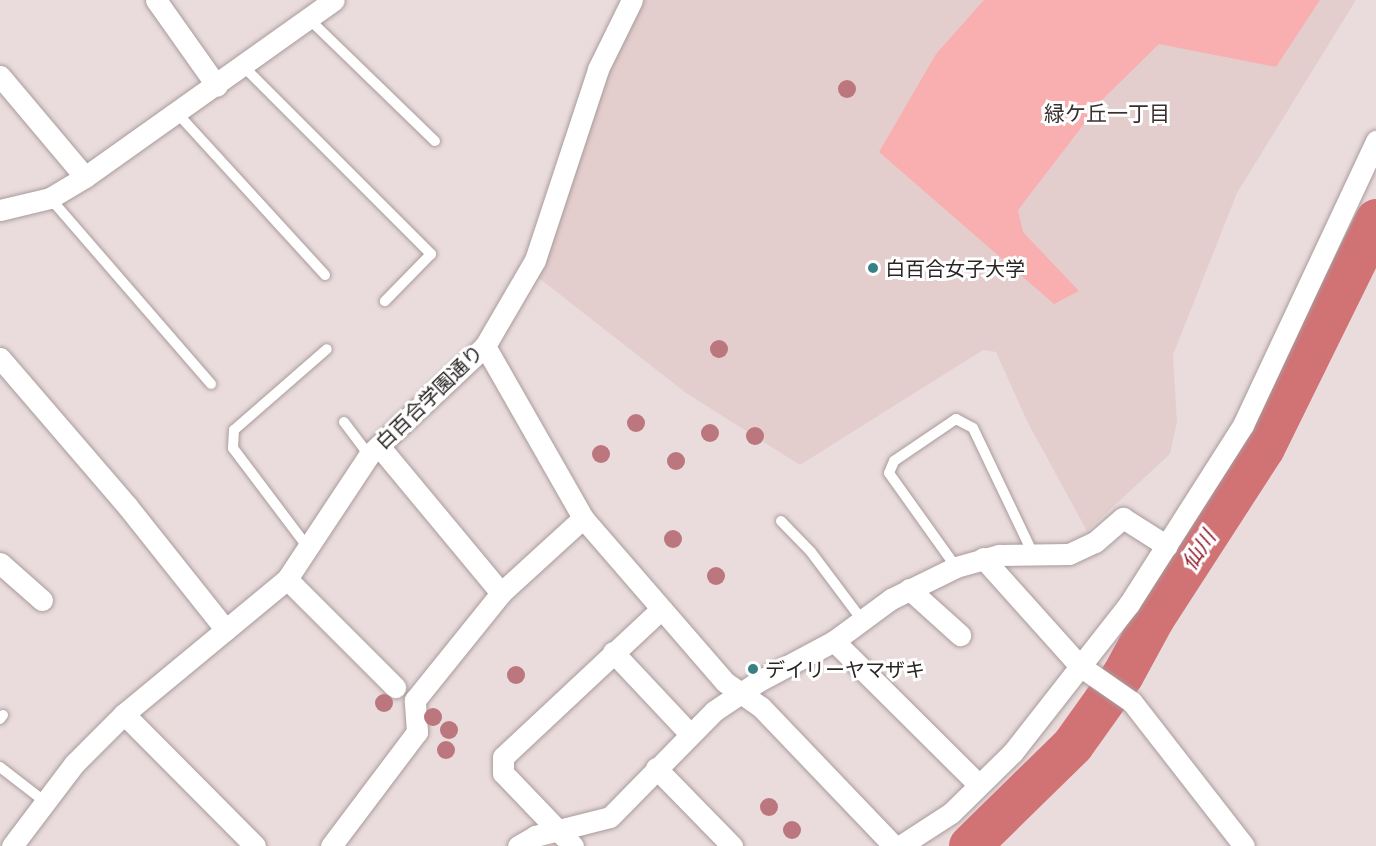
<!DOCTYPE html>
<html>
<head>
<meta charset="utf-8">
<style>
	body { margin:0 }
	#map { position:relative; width:1376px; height:846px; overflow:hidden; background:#eadcdc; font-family:"Exo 2","Noto Sans JP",sans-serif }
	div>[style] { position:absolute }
	.built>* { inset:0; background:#e4cecd }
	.green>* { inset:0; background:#f9afaf }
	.river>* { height:42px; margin:-21px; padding:0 21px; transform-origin:21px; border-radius:21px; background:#d17275 }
	.roads { filter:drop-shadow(0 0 2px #a99b9b) drop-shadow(0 0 2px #a99b9b) }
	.service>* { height:10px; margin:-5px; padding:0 5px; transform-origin:5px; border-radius:5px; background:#fff }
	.minor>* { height:21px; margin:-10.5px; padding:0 10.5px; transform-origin:10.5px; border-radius:10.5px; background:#fff }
	.trees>* { width:18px; height:18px; margin:-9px; border-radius:50%; background:#bb767e }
	.dots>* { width:16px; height:16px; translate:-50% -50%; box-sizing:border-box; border:3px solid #fff; border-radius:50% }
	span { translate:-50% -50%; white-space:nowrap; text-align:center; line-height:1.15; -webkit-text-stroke:6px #fff; paint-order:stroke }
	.poi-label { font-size:20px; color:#2b2626 }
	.left { translate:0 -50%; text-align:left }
	.street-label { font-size:20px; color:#2b2626 }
	.neighbourhood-label { font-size:21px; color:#3a2f2f }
	.water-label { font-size:21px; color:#8e1b2c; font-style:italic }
</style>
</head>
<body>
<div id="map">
	<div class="built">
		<div style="clip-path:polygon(642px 0,1356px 0,1237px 193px,1173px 355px,1177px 422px,1170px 454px,1087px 531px,1028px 423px,996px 352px,983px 350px,800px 465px,686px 393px,535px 275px,604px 76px)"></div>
	</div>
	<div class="green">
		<div style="clip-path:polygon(984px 0,1320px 0,1276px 67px,1159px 44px,1104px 98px,1018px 210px,1023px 232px,1079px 291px,1054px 304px,879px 152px,936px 54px)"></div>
	</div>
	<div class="river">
		<div style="left:970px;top:846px;width:144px;rotate:-44.4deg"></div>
		<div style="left:1073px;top:745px;width:86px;rotate:-54.5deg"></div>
		<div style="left:1123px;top:675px;width:65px;rotate:-61.5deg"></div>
		<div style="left:1154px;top:618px;width:202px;rotate:-57.1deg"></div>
		<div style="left:1264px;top:448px;width:254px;rotate:-63.8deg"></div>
	</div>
	<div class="roads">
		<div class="service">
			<div style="left:310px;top:20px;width:174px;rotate:44.1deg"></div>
			<div style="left:243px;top:66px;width:266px;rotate:45deg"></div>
			<div style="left:431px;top:254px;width:66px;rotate:134.4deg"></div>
			<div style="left:178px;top:114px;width:218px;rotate:47.6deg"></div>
			<div style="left:50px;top:198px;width:246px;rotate:49.1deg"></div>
			<div style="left:344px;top:422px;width:41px;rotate:52.9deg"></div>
			<div style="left:781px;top:521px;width:43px;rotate:45.9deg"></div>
			<div style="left:811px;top:552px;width:85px;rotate:53.1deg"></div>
			<div style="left:309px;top:549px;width:126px;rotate:-127deg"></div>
			<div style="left:233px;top:448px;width:18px;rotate:-87deg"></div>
			<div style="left:234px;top:430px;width:123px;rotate:-41.1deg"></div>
			<div style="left:956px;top:567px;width:115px;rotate:-125.5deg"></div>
			<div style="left:889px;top:473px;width:13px;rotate:-67deg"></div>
			<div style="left:894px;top:461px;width:75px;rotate:-34.1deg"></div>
			<div style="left:956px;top:419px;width:19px;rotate:28deg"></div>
			<div style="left:973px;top:428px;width:142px;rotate:64.5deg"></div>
			<div style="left:0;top:719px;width:5px;rotate:-53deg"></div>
			<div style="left:0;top:767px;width:56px;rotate:37.7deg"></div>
		</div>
		<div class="minor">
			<div style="left:156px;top:0;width:105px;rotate:54.7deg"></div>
			<div style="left:0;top:76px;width:132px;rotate:49.9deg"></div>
			<div style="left:0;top:210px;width:51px;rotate:-13.5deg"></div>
			<div style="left:50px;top:198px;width:41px;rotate:-31deg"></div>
			<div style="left:85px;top:177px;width:305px;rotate:-35.4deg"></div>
			<div style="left:485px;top:346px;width:198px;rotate:60.3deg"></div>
			<div style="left:583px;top:518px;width:217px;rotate:49.1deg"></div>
			<div style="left:725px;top:682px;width:44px;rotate:34.8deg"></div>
			<div style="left:761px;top:707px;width:192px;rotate:46.3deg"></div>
			<div style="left:0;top:358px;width:196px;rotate:49.3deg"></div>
			<div style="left:128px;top:507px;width:157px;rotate:51.5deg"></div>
			<div style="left:379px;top:446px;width:191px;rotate:50.3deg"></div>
			<div style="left:983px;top:558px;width:145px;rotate:48.1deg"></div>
			<div style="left:1080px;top:666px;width:63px;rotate:34.7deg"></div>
			<div style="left:1132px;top:702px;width:182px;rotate:52.1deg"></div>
			<div style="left:0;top:563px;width:56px;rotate:41.4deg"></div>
			<div style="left:287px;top:579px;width:153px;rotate:45deg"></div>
			<div style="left:909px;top:589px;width:69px;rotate:42deg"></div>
			<div style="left:834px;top:641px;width:204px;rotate:44.8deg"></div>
			<div style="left:613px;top:652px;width:112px;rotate:46.8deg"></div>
			<div style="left:124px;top:714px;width:186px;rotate:45.2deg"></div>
			<div style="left:656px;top:768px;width:109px;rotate:45.7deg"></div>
			<div style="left:12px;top:846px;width:103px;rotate:-52.9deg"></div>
			<div style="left:74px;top:764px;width:71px;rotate:-45deg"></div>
			<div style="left:124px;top:714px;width:212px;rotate:-39.6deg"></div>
			<div style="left:287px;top:579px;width:149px;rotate:-56.5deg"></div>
			<div style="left:369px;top:455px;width:159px;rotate:-43.2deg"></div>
			<div style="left:485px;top:346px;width:99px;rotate:-59.8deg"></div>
			<div style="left:535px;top:260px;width:201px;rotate:-71.7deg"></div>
			<div style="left:598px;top:69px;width:77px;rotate:-63.8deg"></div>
			<div style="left:331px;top:846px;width:143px;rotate:-53deg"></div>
			<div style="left:417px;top:732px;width:32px;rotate:-94deg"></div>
			<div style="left:415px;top:700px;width:137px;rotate:-51.2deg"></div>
			<div style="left:501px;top:593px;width:111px;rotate:-42.4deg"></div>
			<div style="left:518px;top:846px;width:20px;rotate:-30deg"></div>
			<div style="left:535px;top:836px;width:77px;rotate:-14.2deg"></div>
			<div style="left:610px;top:817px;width:148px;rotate:-45.5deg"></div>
			<div style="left:714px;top:711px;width:54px;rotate:-33.7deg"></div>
			<div style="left:759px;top:681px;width:85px;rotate:-28.1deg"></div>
			<div style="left:834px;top:641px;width:71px;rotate:-36.4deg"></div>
			<div style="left:891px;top:599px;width:72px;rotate:-26.2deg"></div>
			<div style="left:956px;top:567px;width:45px;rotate:-15.6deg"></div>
			<div style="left:999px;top:555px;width:70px;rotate:-0.8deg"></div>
			<div style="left:1069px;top:554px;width:29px;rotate:-25deg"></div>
			<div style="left:1095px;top:542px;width:37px;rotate:-41deg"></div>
			<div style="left:1123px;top:518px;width:52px;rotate:32.5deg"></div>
			<div style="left:573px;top:846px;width:101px;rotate:-133.8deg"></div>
			<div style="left:503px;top:773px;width:16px;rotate:-90deg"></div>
			<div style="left:503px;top:757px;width:215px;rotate:-43.1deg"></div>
			<div style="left:900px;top:846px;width:61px;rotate:-32.9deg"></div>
			<div style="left:951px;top:813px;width:87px;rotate:-44.5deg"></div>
			<div style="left:1013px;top:752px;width:188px;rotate:-51.9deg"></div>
			<div style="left:1129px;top:604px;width:212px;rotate:-57.5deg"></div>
			<div style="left:1243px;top:425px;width:314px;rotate:-64.9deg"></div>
		</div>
	</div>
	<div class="trees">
		<div style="left:847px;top:89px"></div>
		<div style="left:719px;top:349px"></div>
		<div style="left:636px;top:423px"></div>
		<div style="left:710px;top:433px"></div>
		<div style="left:755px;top:436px"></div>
		<div style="left:601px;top:454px"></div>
		<div style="left:676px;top:461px"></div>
		<div style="left:673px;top:539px"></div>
		<div style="left:716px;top:576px"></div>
		<div style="left:516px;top:675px"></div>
		<div style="left:384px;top:703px"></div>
		<div style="left:433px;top:717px"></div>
		<div style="left:449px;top:730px"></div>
		<div style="left:446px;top:750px"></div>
		<div style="left:769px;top:807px"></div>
		<div style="left:792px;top:830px"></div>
	</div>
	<div class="dots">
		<div style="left:873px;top:268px;background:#378083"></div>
		<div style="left:753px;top:669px;background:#378083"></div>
	</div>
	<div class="poi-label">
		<span class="left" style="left:885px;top:268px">白百合女子大学</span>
		<span class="left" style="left:765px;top:669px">デイリーヤマザキ</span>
	</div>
	<div class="street-label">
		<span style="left:429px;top:397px;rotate:-44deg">白百合学園通り</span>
	</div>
	<div class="neighbourhood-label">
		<span style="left:1107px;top:113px">緑ケ丘一丁目</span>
	</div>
	<div class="water-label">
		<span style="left:1198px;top:550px;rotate:-57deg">仙川</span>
	</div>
</div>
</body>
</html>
